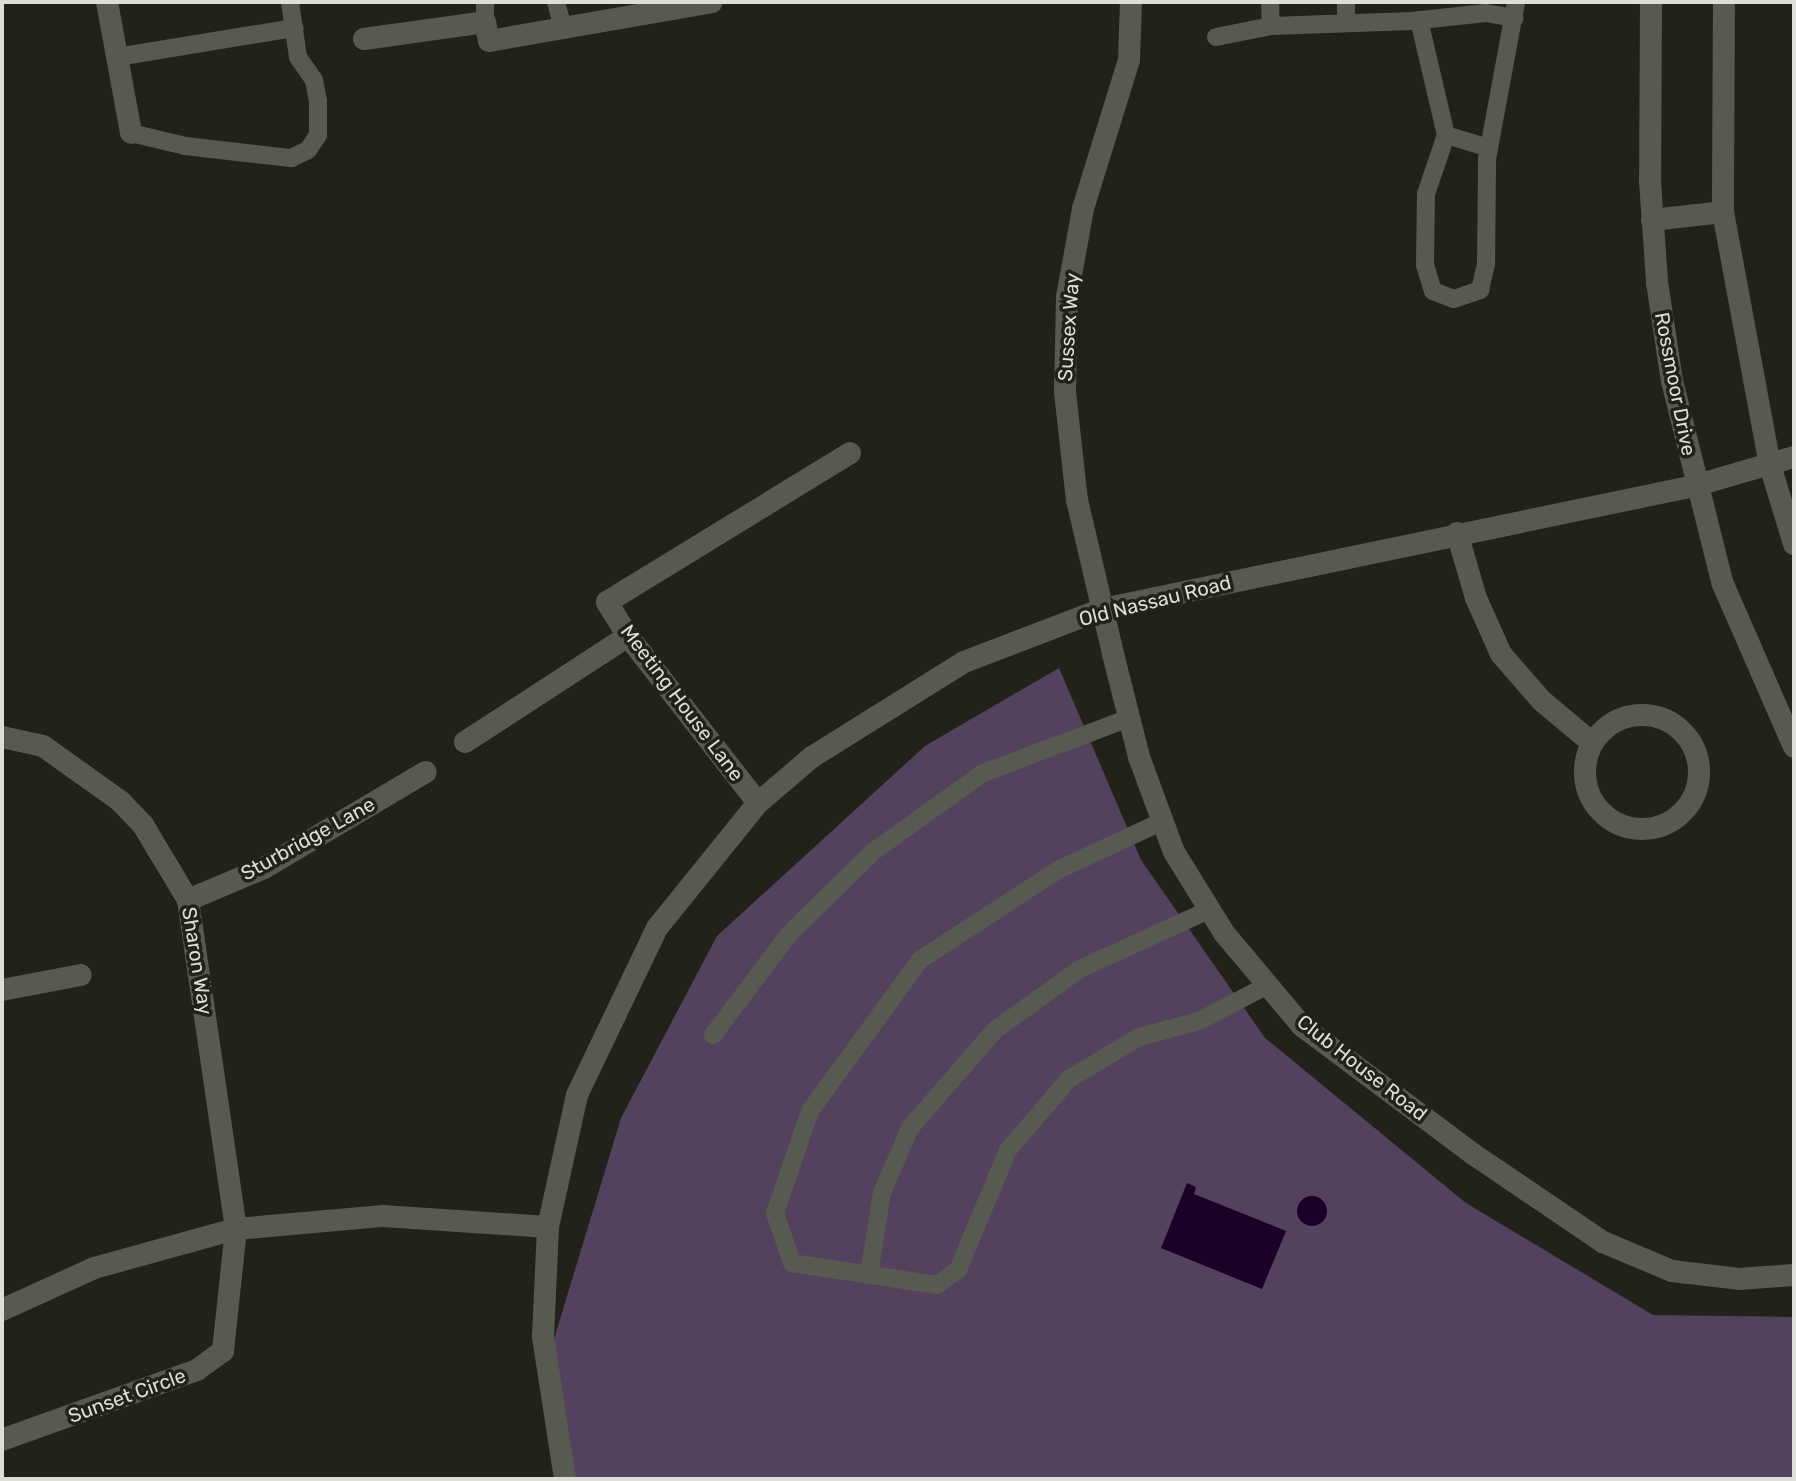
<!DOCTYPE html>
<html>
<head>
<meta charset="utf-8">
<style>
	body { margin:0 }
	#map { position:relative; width:1796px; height:1481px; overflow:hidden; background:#21231b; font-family:Rubik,sans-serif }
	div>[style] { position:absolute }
	.green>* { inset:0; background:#54415e }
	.water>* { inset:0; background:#1b0028 }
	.round { border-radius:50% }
	.service>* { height:18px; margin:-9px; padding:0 9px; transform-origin:9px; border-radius:9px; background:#575a51 }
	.minor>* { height:22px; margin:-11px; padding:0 11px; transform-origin:11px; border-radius:11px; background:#575a51 }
	.minor>.ring { margin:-11px; padding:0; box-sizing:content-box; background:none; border:22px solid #575a51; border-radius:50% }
	span { translate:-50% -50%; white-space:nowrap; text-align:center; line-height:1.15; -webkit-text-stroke:7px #21231b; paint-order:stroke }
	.street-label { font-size:20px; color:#dcded8 }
	.frame { position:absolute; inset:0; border:4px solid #dcded8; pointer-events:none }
</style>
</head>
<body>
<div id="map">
	<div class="green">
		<div style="clip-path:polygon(1059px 668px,1141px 860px,1265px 1038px,1466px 1203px,1653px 1315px,1794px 1317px,1794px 1479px,569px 1479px,548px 1359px,621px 1118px,717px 936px,925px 746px)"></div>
	</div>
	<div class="water">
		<div style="clip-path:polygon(1187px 1183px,1196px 1187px,1194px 1194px,1286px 1231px,1262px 1289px,1161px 1248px)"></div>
		<div class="round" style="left:1297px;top:1196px;width:30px;height:30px"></div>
	</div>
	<div class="service">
		<div style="left:485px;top:2px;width:20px;rotate:90deg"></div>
		<div style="left:556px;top:2px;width:28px;rotate:75deg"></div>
		<div style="left:1270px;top:2px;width:24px;rotate:88deg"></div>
		<div style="left:1346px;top:2px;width:21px;rotate:90deg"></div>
		<div style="left:1419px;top:20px;width:118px;rotate:76.8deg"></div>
		<div style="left:1446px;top:135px;width:62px;rotate:108.7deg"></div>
		<div style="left:1426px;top:194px;width:71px;rotate:90.8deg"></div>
		<div style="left:1425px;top:265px;width:27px;rotate:73deg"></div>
		<div style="left:1433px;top:291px;width:22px;rotate:21deg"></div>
		<div style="left:1454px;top:299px;width:28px;rotate:-19deg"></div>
		<div style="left:1480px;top:290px;width:28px;rotate:-77deg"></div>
		<div style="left:1486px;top:263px;width:104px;rotate:-89.4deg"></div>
		<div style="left:1487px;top:159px;width:160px;rotate:-79.5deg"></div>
		<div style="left:1216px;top:37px;width:56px;rotate:-11.3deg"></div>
		<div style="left:1271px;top:26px;width:141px;rotate:-2deg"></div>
		<div style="left:1412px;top:21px;width:74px;rotate:-6.2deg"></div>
		<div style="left:1486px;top:13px;width:29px;rotate:10deg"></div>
		<div style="left:117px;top:57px;width:180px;rotate:-9.3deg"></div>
		<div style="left:131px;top:133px;width:56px;rotate:13.5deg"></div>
		<div style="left:185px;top:146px;width:107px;rotate:6.5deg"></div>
		<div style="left:291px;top:158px;width:19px;rotate:-25deg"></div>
		<div style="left:308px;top:150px;width:18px;rotate:-56deg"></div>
		<div style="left:318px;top:135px;width:34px;rotate:-90deg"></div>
		<div style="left:318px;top:101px;width:21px;rotate:-101deg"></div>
		<div style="left:314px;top:80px;width:28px;rotate:-125deg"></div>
		<div style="left:298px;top:57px;width:56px;rotate:-98.3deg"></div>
		<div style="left:1446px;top:135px;width:45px;rotate:16.8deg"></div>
		<div style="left:1163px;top:821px;width:116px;rotate:155deg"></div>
		<div style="left:1058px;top:870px;width:165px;rotate:146.9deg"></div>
		<div style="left:920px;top:960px;width:187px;rotate:126.1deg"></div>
		<div style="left:810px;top:1111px;width:108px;rotate:108.9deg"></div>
		<div style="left:775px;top:1213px;width:53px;rotate:71.2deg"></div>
		<div style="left:792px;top:1263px;width:147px;rotate:8.6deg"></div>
		<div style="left:937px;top:1285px;width:26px;rotate:-36deg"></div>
		<div style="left:958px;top:1270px;width:130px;rotate:-67.4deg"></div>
		<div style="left:1008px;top:1150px;width:94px;rotate:-49.3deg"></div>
		<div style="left:1069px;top:1079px;width:82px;rotate:-31deg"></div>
		<div style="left:1139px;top:1037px;width:62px;rotate:-14.9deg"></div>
		<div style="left:1199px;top:1021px;width:78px;rotate:-27.6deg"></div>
		<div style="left:713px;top:1035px;width:128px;rotate:-53deg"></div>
		<div style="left:790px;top:933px;width:117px;rotate:-44.3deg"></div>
		<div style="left:874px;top:851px;width:134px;rotate:-35.6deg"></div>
		<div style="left:983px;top:773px;width:156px;rotate:-20.6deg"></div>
		<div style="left:869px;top:1274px;width:82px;rotate:-80.9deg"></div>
		<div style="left:882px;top:1193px;width:71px;rotate:-66.7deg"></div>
		<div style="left:910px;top:1128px;width:130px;rotate:-49.1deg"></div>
		<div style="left:995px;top:1030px;width:105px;rotate:-35.7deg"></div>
		<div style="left:1080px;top:969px;width:142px;rotate:-24.6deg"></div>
	</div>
	<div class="minor">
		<div style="left:107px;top:2px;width:133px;rotate:79.6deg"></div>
		<div style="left:1131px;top:2px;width:58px;rotate:92deg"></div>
		<div style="left:1129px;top:60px;width:156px;rotate:107.2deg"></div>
		<div style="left:1083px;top:209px;width:89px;rotate:100.3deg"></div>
		<div style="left:1067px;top:297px;width:95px;rotate:91.2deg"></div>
		<div style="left:1065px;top:392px;width:109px;rotate:83.7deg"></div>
		<div style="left:1077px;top:500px;width:158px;rotate:76.8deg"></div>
		<div style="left:1113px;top:654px;width:106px;rotate:75.8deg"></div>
		<div style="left:1139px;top:757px;width:101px;rotate:69.8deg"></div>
		<div style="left:1174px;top:852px;width:95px;rotate:58.3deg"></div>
		<div style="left:1224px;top:933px;width:121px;rotate:50deg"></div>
		<div style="left:1302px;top:1026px;width:214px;rotate:36.8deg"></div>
		<div style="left:1473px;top:1154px;width:157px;rotate:34.1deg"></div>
		<div style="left:1603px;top:1242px;width:75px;rotate:22.8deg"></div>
		<div style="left:1672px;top:1271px;width:67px;rotate:6.8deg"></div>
		<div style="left:1739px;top:1279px;width:55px;rotate:-4.2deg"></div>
		<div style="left:1651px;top:2px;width:179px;rotate:90.3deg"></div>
		<div style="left:1650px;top:181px;width:101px;rotate:86deg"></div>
		<div style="left:1657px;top:282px;width:100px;rotate:81.4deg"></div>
		<div style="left:1672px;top:381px;width:207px;rotate:76deg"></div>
		<div style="left:1722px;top:582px;width:180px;rotate:66.4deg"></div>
		<div style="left:1724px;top:2px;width:210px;rotate:90.3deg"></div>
		<div style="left:1723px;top:212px;width:257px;rotate:79.5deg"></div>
		<div style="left:1770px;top:465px;width:83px;rotate:73.1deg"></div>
		<div style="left:364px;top:39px;width:122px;rotate:-8deg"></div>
		<div style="left:485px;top:22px;width:19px;rotate:78deg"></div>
		<div style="left:489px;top:41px;width:226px;rotate:-9.9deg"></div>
		<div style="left:1652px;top:220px;width:71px;rotate:-6.4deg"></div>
		<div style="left:1457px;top:533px;width:68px;rotate:73.7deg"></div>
		<div style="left:1476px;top:598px;width:61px;rotate:65.9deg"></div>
		<div style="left:1501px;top:654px;width:62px;rotate:48.9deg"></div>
		<div style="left:1542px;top:701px;width:65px;rotate:40deg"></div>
		<div class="ring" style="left:1585px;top:715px;width:92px;height:92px"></div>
		<div style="left:2px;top:737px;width:42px;rotate:12.4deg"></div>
		<div style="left:43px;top:746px;width:95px;rotate:35.5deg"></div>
		<div style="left:120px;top:801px;width:33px;rotate:46deg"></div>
		<div style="left:143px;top:825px;width:87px;rotate:59deg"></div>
		<div style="left:188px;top:900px;width:332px;rotate:81.7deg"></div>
		<div style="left:236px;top:1229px;width:123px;rotate:96.1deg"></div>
		<div style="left:223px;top:1351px;width:32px;rotate:144deg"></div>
		<div style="left:197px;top:1370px;width:207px;rotate:160.3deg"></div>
		<div style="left:465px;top:742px;width:194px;rotate:-33deg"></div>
		<div style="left:758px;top:803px;width:212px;rotate:-127.9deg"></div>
		<div style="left:628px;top:636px;width:40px;rotate:-122deg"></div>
		<div style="left:607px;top:602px;width:285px;rotate:-31.5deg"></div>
		<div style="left:188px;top:900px;width:82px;rotate:-22.8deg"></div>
		<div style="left:264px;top:868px;width:188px;rotate:-30.7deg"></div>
		<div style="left:2px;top:990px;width:80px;rotate:-10.8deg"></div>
		<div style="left:2px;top:1310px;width:101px;rotate:-24.5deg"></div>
		<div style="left:94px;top:1268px;width:147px;rotate:-15.4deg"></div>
		<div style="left:236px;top:1229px;width:148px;rotate:-5.1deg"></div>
		<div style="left:383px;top:1216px;width:165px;rotate:3.8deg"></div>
		<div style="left:565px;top:1479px;width:144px;rotate:-98.8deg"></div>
		<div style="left:543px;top:1337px;width:110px;rotate:-87.4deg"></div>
		<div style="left:548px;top:1227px;width:135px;rotate:-77.6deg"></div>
		<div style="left:577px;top:1095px;width:185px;rotate:-64.4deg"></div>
		<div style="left:657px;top:928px;width:161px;rotate:-51.1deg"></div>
		<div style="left:758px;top:803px;width:71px;rotate:-40.4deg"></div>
		<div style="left:812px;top:757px;width:179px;rotate:-32deg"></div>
		<div style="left:964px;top:662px;width:149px;rotate:-20.9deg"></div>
		<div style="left:1103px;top:609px;width:604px;rotate:-11.76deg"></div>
		<div style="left:1694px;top:486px;width:104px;rotate:-16.2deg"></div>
	</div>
	<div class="street-label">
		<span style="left:1069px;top:327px;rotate:-86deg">Sussex Way</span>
		<span style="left:1675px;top:384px;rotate:79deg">Rossmoor Drive</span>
		<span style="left:1155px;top:601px;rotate:-14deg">Old Nassau Road</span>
		<span style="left:682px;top:703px;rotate:53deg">Meeting House Lane</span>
		<span style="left:308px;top:839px;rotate:-29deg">Sturbridge Lane</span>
		<span style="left:197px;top:961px;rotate:81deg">Sharon Way</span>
		<span style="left:1362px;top:1068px;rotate:38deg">Club House Road</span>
		<span style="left:127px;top:1396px;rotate:-20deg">Sunset Circle</span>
	</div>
	<div class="frame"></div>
</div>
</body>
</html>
